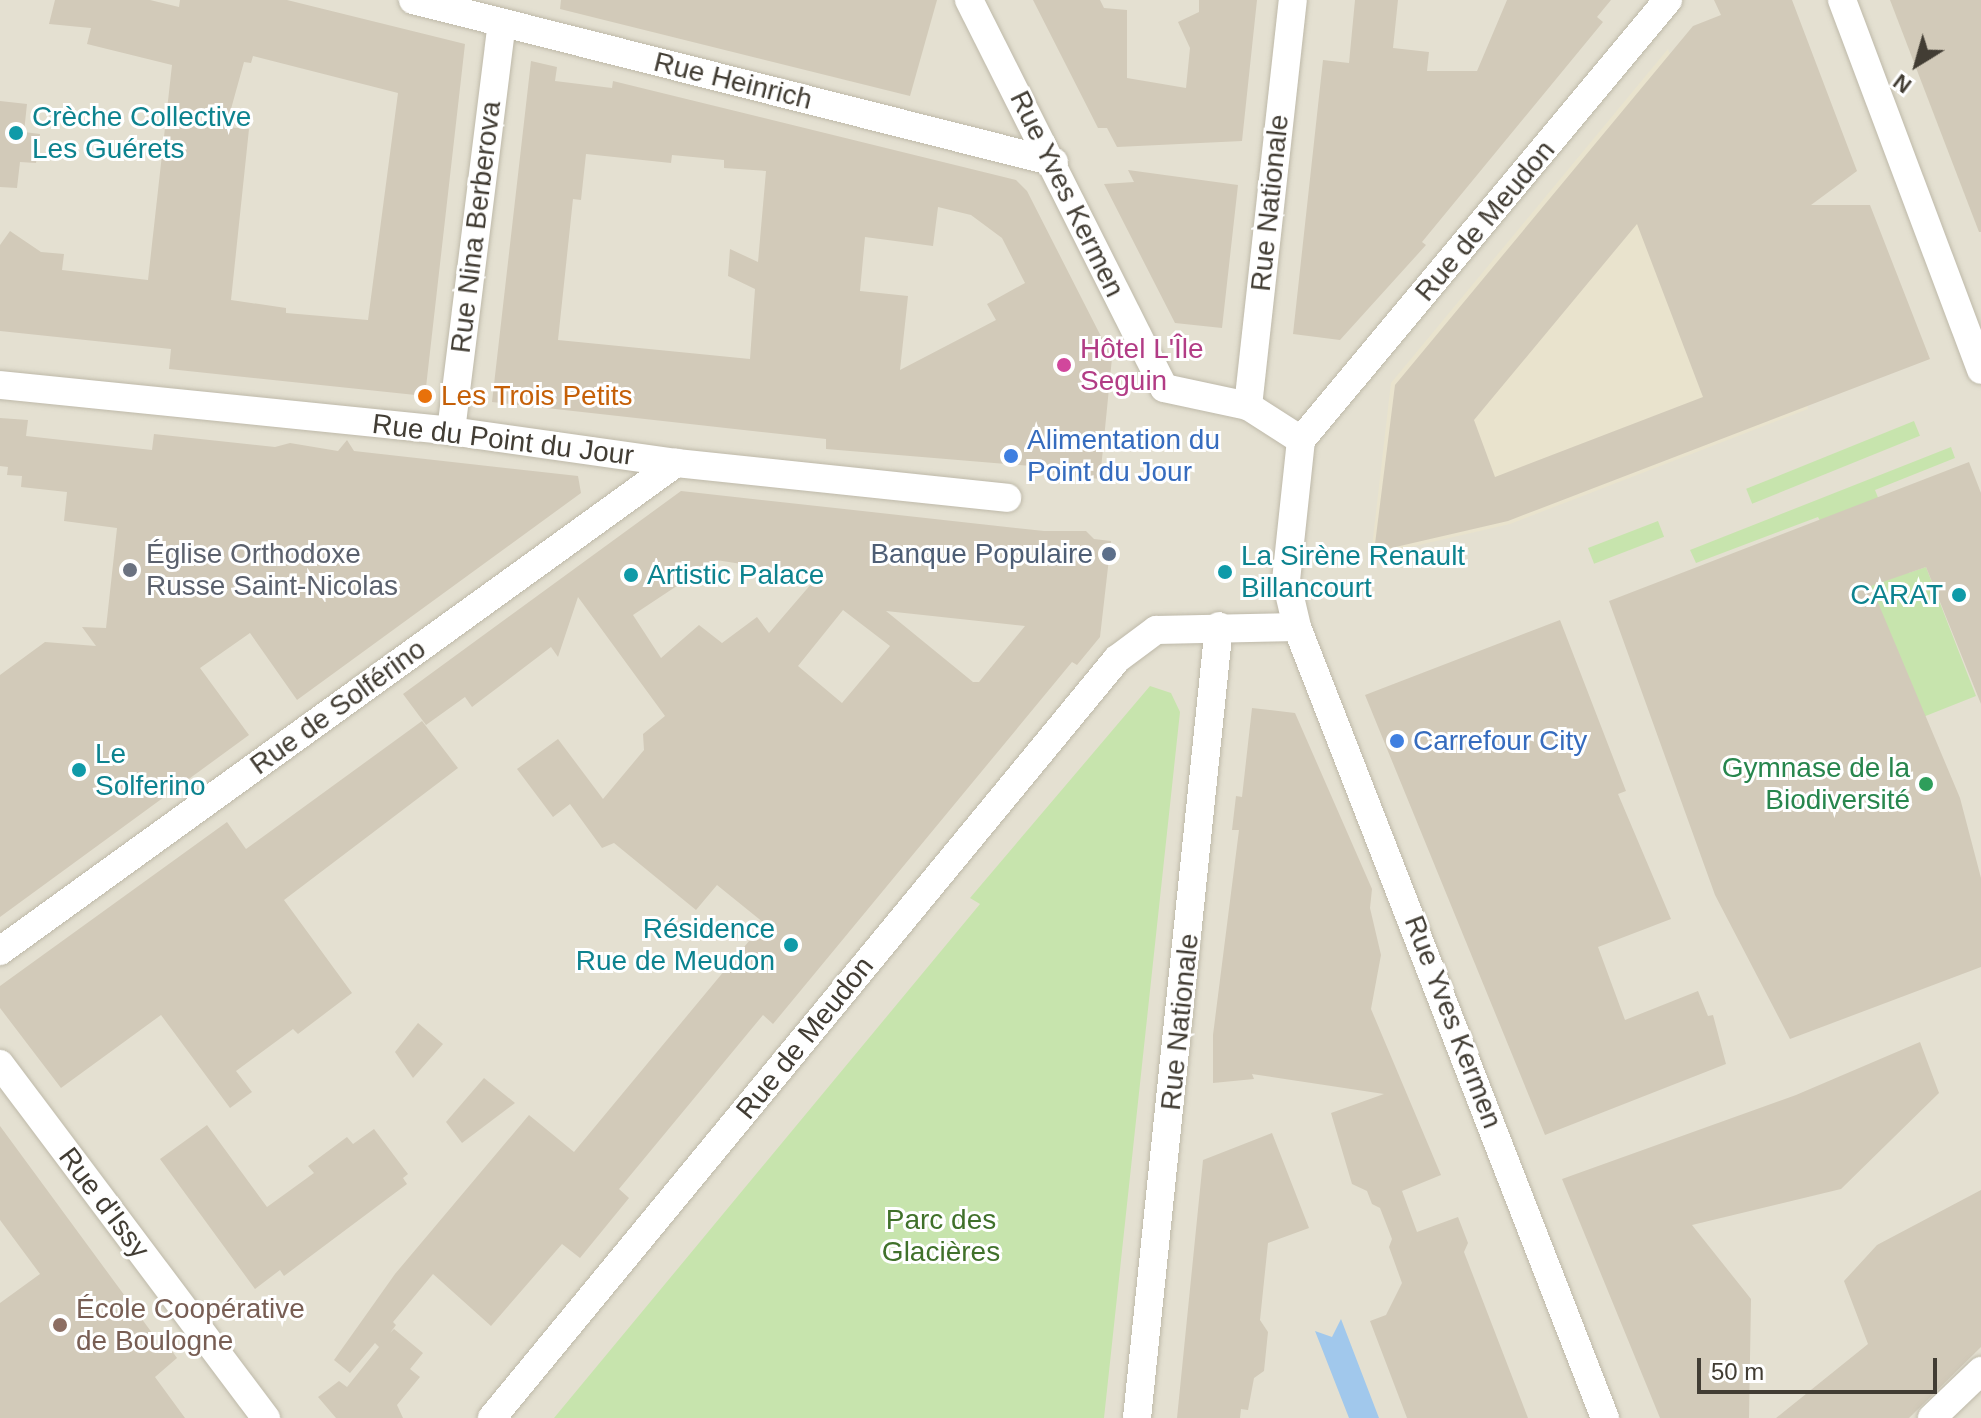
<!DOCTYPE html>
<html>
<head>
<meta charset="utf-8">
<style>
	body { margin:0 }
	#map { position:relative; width:1981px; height:1418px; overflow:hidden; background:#f1ede3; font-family:Helvetica,sans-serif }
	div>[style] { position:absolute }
	.residential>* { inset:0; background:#e4e0d1; transform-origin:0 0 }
	.education>* { inset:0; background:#e9e3cd }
	.green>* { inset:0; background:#c7e4ad; transform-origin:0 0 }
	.water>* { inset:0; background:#a1c8ec }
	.building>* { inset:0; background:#d2cab9 }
	.roads { filter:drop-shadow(0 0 2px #beb9a9) drop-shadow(0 0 2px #beb9a9) }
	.street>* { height:28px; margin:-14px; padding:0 14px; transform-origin:14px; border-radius:14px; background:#fff }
	.dots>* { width:22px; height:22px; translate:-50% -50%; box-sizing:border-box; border:4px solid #fff; border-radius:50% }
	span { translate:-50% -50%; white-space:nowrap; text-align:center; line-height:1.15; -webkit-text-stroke:6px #fff; paint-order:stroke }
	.street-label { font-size:28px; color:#423d34 }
	.culture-label { font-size:28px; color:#0d838f }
	.left { translate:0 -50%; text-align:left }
	.right { translate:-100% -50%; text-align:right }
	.hotel-label { font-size:28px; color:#b23c85 }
	.food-label { font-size:28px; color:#c56008 }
	.shop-label { font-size:28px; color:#366cbe }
	.worship-label { font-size:28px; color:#5b616d }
	.service-label { font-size:28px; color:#4e5e75 }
	.leisure-label { font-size:28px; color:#27864d }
	.park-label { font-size:28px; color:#40712a }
	.education-label { font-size:28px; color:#785e54 }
	.north { position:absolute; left:1877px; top:24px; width:80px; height:80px; -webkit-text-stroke:6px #fff; paint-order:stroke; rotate:217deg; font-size:22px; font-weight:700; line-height:32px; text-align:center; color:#423d34 }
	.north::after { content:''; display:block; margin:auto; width:28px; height:36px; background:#423d34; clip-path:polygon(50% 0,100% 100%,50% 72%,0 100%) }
	.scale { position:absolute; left:1697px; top:1358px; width:240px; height:36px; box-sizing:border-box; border:4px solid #423d34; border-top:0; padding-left:10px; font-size:24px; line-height:28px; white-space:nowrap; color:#423d34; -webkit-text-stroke:6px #fff; paint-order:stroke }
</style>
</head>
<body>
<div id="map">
	<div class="residential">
		<div style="left:0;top:0;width:1981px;height:1418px"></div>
	</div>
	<div class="education">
		<div style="clip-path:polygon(1668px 49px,1808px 409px,1510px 524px,1371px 556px,1391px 383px)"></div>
	</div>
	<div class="green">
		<div style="left:1914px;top:421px;width:16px;height:181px;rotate:68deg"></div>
		<div style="clip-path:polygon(1951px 447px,1955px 458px,1875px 490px,1908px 573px,1926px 567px,1976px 696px,1923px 717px,1818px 517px,1696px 563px,1690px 550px)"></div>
		<div style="left:1658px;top:521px;width:17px;height:75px;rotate:69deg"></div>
		<div style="clip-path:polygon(1150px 686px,1171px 693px,1180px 712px,1104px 1418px,554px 1418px,980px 904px,970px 898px)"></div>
	</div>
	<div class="water">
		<div style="clip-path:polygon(1341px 1319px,1379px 1418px,1349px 1418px,1315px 1331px,1332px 1337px)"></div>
	</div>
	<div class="building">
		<div style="clip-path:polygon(evenodd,55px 0,150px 0,179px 7px,180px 0,287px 0,465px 44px,425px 396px,169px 369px,171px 349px,0 331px,0 245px,10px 231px,41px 252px,64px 254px,62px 270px,148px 280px,172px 65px,87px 44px,91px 28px,49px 24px,55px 0,253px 56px,398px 93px,368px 320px,286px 313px,286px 308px,231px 300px,249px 129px,226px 127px,244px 62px,251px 63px,253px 56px)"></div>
		<div style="clip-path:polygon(561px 0,937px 0,910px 96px,560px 9px)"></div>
		<div style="clip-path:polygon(1033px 0,1100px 0,1104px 8px,1127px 10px,1127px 78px,1186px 88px,1190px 48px,1178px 22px,1199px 12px,1199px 0,1257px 0,1242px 141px,1117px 147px,1107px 128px,1098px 128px)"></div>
		<div style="clip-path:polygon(1355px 0,1398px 0,1393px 48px,1429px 52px,1427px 71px,1477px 71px,1507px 0,1611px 0,1597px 17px,1603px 22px,1422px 242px,1426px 245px,1340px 340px,1293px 334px,1323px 60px,1349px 63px)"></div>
		<div style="clip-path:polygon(evenodd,1714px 0,1792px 0,1857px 171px,1811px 205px,1870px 205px,1930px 359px,1508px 521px,1374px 552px,1395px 385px,1693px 26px,1721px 15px,1714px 0,1637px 224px,1703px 397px,1495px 477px,1474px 420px,1637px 224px)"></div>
		<div style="clip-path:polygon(1890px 0,1981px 0,1981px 232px,1979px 232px)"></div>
		<div style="clip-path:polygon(evenodd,531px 61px,557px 67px,555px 81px,612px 88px,613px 81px,1016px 180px,1027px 191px,1112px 358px,1100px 479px,1031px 472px,1031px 466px,826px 449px,826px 439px,492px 402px,531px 61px,586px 154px,671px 163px,672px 155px,724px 160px,724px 168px,766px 171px,758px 262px,730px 249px,728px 276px,755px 289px,750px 359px,558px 340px,573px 199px,581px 200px,586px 154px,531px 61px,938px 207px,971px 215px,1002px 238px,1025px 283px,987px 304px,996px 320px,900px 370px,908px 296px,860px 291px,865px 237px,933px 246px,938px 207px)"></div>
		<div style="clip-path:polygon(0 101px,27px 104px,24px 132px,40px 134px,36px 163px,20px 162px,17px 188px,0 187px)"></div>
		<div style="clip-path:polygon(1128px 170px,1238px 185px,1222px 328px,1175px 323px,1104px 184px,1134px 182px)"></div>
		<div style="clip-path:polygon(0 418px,28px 420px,26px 436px,152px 450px,154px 434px,275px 447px,290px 443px,338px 451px,347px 440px,354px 451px,578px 476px,581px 493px,297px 700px,250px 633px,200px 668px,249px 735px,0 917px,0 675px,45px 642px,96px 646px,82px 627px,106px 628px,117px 528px,64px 521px,67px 492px,21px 487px,22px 476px,7px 475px,8px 467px,0 466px)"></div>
		<div style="clip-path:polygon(1969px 462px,1981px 493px,1981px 704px,1926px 567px,1871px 586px,1960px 798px,1981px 878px,1981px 967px,1790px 1039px,1715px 895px,1609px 601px)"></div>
		<div style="clip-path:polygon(evenodd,681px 491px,1044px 531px,1086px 531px,1094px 539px,1111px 541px,1100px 637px,1077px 665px,1072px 662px,773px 1024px,763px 1015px,619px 1189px,629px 1198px,580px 1258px,562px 1244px,491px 1326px,433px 1274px,393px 1322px,396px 1325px,390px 1333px,394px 1329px,423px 1353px,410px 1369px,420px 1377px,397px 1405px,403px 1418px,336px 1418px,318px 1397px,339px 1381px,347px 1387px,379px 1347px,375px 1343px,350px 1373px,334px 1360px,395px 1274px,529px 1115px,574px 1152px,764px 923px,717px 885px,696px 910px,614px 843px,602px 848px,570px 804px,553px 817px,517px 769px,558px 739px,603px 799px,644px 750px,643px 734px,665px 716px,578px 597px,558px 657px,551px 647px,472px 707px,465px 697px,426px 725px,403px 694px,681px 491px,716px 560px,818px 576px,769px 633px,757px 617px,722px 643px,699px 625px,661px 658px,633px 615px,716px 560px,681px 491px,843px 610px,890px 646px,842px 703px,798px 666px,843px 610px,681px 491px,886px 611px,1025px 626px,979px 682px,973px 682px,886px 611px)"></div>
		<div style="clip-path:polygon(1560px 620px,1626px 791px,1618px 794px,1671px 919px,1598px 947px,1625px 1020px,1698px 991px,1708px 1016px,1713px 1015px,1726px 1064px,1545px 1135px,1365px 695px)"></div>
		<div style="clip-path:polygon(1252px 708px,1295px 713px,1372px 889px,1370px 908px,1381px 955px,1371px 1009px,1441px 1175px,1402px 1191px,1417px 1232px,1458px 1217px,1468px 1243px,1464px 1252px,1528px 1418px,1407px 1418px,1370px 1321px,1386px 1315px,1402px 1283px,1389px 1247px,1392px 1239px,1380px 1208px,1372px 1204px,1367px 1191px,1352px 1184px,1331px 1113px,1384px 1094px,1252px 1074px,1254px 1079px,1213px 1083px,1213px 1035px,1239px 830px,1232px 830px,1236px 796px,1242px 797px)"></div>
		<div style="clip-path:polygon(422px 721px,458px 768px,284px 900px,352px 993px,298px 1034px,293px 1029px,236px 1071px,252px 1092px,230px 1108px,161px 1015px,61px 1088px,0 1008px,0 986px,227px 822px,246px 849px)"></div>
		<div style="clip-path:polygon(418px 1023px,443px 1044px,413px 1078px,395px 1052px)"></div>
		<div style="clip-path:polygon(1920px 1042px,1939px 1093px,1841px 1189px,1692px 1225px,1751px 1299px,1749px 1418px,1660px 1418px,1562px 1179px,1796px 1095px)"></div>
		<div style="clip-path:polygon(484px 1078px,515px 1103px,462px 1143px,446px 1122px)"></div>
		<div style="clip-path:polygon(207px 1125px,267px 1207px,314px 1173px,308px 1166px,347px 1137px,353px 1144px,374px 1129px,408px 1174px,403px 1178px,407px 1184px,284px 1276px,280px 1270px,255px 1289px,160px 1159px)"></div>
		<div style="clip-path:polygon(0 1126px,158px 1341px,162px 1337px,177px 1358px,155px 1377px,185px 1418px,0 1418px,0 1303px,40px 1274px,0 1220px)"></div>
		<div style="clip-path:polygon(1272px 1133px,1309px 1228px,1268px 1243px,1260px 1320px,1268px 1332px,1264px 1371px,1254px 1378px,1248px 1410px,1241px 1409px,1240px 1418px,1177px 1418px,1203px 1160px)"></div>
		<div style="clip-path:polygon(1981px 1190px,1981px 1347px,1909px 1418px,1776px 1418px,1868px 1344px,1844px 1281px,1877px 1245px)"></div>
	</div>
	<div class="roads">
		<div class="street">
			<div style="left:413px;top:0;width:661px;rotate:14.18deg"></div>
			<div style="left:969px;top:0;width:434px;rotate:63.3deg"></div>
			<div style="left:1164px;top:388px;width:86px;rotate:12.1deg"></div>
			<div style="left:1248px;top:406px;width:63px;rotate:32.7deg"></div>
			<div style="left:1842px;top:0;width:395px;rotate:69.4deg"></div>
			<div style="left:0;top:385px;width:453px;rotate:5.8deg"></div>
			<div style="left:451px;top:431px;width:227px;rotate:8.1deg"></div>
			<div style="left:676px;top:463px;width:333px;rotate:6deg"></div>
			<div style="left:1248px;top:406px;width:408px;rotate:-83.7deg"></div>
			<div style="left:451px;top:431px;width:411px;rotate:-82.9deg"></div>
			<div style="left:1301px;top:440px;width:141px;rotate:96.1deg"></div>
			<div style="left:1286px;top:580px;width:48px;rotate:76.8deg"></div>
			<div style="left:1297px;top:627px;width:849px;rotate:68.73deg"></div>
			<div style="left:1301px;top:440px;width:573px;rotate:-50.17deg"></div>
			<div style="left:0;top:951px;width:834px;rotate:-35.83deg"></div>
			<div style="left:0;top:1064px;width:443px;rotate:53.1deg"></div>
			<div style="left:492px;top:1418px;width:983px;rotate:-50.53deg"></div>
			<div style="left:1117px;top:659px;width:49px;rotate:-36.6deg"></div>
			<div style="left:1156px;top:630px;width:141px;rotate:-1.2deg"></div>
			<div style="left:1137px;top:1418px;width:796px;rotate:-84.09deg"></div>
			<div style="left:1932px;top:1418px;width:68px;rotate:-43.8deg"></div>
		</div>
	</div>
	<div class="dots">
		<div style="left:16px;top:133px;background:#0f9aa8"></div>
		<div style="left:1064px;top:365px;background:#d1479c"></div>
		<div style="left:425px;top:396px;background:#e8710a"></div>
		<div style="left:1011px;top:456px;background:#3f7fe0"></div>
		<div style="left:1109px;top:554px;background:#5c6f8a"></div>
		<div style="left:130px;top:570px;background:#6b7280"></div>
		<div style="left:1225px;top:572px;background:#0f9aa8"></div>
		<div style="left:631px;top:575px;background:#0f9aa8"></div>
		<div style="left:1959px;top:595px;background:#0f9aa8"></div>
		<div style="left:1397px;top:741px;background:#3f7fe0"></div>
		<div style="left:79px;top:770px;background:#0f9aa8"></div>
		<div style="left:1926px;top:784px;background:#2e9e5b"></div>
		<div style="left:791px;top:945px;background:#0f9aa8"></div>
		<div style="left:60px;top:1325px;background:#8d6e63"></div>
	</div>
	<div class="street-label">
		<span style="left:733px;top:81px;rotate:14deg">Rue Heinrich</span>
		<span style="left:1067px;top:194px;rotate:64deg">Rue Yves Kermen</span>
		<span style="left:1270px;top:203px;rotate:-84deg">Rue Nationale</span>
		<span style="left:1485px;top:221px;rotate:-50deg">Rue de Meudon</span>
		<span style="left:476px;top:227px;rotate:-83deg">Rue Nina Berberova</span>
		<span style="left:503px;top:440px;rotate:7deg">Rue du Point du Jour</span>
		<span style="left:338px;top:707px;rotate:-36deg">Rue de Solférino</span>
		<span style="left:1180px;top:1022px;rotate:-84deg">Rue Nationale</span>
		<span style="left:1453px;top:1022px;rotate:69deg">Rue Yves Kermen</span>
		<span style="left:805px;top:1038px;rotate:-51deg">Rue de Meudon</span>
		<span style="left:104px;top:1203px;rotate:53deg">Rue d'Issy</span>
	</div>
	<div class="culture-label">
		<span class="left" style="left:32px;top:133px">Crèche Collective<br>Les Guérets</span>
		<span class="left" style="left:1241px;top:572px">La Sirène Renault<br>Billancourt</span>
		<span class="left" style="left:647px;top:575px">Artistic Palace</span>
		<span class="right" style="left:1943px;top:595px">CARAT</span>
		<span class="left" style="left:95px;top:770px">Le<br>Solferino</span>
		<span class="right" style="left:775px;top:945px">Résidence<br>Rue de Meudon</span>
	</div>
	<div class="hotel-label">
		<span class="left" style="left:1080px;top:365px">Hôtel L'Île<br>Seguin</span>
	</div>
	<div class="food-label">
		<span class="left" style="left:441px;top:396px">Les Trois Petits</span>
	</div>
	<div class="shop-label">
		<span class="left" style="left:1027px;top:456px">Alimentation du<br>Point du Jour</span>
		<span class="left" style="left:1413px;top:741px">Carrefour City</span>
	</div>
	<div class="worship-label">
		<span class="left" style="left:146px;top:570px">Église Orthodoxe<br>Russe Saint-Nicolas</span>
	</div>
	<div class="service-label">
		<span class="right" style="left:1093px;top:554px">Banque Populaire</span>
	</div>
	<div class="leisure-label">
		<span class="right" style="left:1910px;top:784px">Gymnase de la<br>Biodiversité</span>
	</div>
	<div class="park-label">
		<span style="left:941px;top:1236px">Parc des<br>Glacières</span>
	</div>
	<div class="education-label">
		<span class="left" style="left:76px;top:1325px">École Coopérative<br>de Boulogne</span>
	</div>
	<div class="north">N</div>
	<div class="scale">50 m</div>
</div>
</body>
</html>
